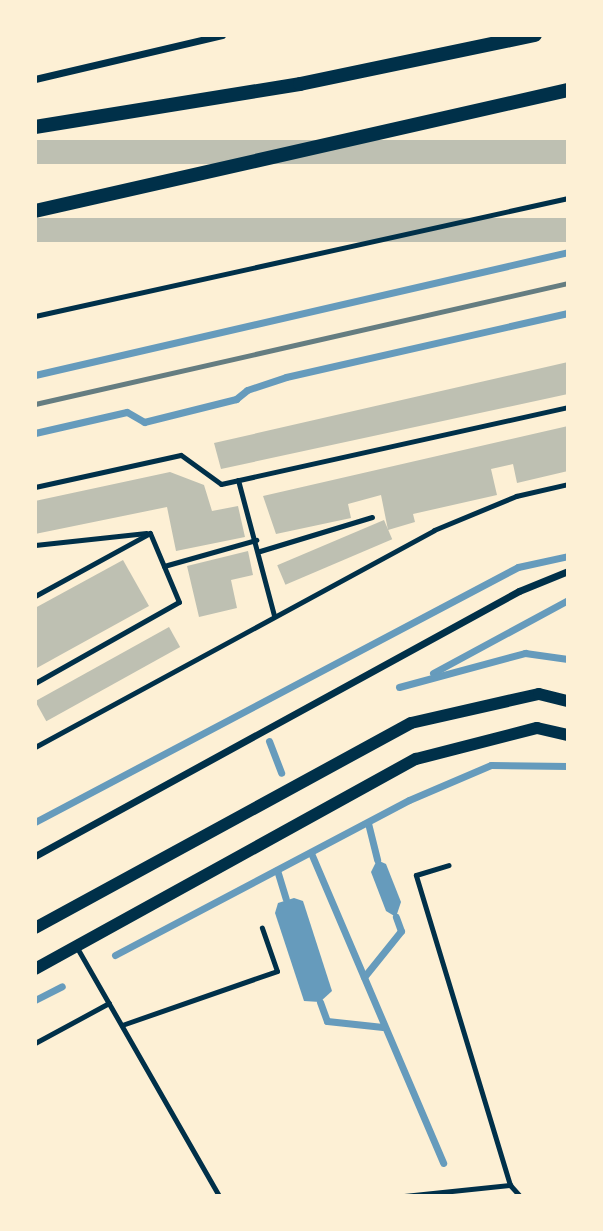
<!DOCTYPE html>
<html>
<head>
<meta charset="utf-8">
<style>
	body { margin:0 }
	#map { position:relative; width:603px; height:1231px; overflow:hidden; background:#fdf0d5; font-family:Arial,sans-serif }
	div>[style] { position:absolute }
	.water>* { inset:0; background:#669bbc }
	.stream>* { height:7px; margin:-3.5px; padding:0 3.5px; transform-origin:3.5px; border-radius:3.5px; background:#669bbc }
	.building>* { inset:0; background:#bec0b2; transform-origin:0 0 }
	.service>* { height:5px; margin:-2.5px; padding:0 2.5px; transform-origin:2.5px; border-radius:2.5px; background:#003049 }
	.minor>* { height:7px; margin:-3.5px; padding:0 3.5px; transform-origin:3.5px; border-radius:3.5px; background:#003049 }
	.tertiary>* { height:12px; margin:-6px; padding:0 6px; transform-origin:6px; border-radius:6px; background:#003049 }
	.secondary>* { height:14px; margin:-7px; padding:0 7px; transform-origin:7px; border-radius:7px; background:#003049 }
	.rail>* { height:5px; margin:-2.5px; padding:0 2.5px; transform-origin:2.5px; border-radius:2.5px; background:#657d81 }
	span { translate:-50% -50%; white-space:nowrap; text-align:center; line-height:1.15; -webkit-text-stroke:6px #fdf0d5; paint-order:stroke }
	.frame { position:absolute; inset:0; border:37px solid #fdf0d5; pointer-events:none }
</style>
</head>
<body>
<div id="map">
	<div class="water">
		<div style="clip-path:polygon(377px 860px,386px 864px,401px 902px,396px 917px,386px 911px,371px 872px)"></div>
		<div style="clip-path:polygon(294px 898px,303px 901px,332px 991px,320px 1002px,304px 1001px,275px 913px,278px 903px)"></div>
	</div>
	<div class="stream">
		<div style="left:35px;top:375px;width:547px;rotate:-12.99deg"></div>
		<div style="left:35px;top:433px;width:94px;rotate:-12.9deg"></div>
		<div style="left:127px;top:412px;width:20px;rotate:30deg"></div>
		<div style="left:144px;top:422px;width:95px;rotate:-14deg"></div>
		<div style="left:236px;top:399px;width:14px;rotate:-39deg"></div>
		<div style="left:247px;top:390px;width:41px;rotate:-18.4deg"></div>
		<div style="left:286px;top:377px;width:289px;rotate:-12.8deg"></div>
		<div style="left:433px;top:673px;width:153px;rotate:-28.4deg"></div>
		<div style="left:399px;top:687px;width:131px;rotate:-15.1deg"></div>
		<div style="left:525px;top:653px;width:43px;rotate:7.9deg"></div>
		<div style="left:269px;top:741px;width:34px;rotate:69deg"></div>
		<div style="left:35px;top:822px;width:546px;rotate:-27.83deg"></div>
		<div style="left:518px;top:567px;width:51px;rotate:-12.4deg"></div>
		<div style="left:368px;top:823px;width:38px;rotate:76deg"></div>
		<div style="left:311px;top:853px;width:337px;rotate:66.9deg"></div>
		<div style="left:277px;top:870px;width:30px;rotate:73deg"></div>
		<div style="left:115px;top:955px;width:332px;rotate:-27.8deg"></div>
		<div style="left:409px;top:800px;width:89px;rotate:-23.1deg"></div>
		<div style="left:491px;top:765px;width:77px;rotate:0.7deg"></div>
		<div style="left:364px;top:977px;width:59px;rotate:-51.2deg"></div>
		<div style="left:401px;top:931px;width:15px;rotate:-110deg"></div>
		<div style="left:35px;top:1000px;width:30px;rotate:-27deg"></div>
		<div style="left:320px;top:1002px;width:20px;rotate:70deg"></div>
		<div style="left:327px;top:1021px;width:56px;rotate:6.1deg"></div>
	</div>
	<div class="building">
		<div style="left:568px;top:140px;width:24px;height:546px;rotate:90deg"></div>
		<div style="left:568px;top:218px;width:24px;height:547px;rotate:90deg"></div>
		<div style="clip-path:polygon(568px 362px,568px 394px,221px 469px,214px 443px)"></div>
		<div style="clip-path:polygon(568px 426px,568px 471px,517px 483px,513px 464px,491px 469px,497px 495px,413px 514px,415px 522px,388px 530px,381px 495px,348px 504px,351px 518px,276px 534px,263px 496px)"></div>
		<div style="clip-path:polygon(170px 472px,204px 485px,212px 511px,238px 506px,245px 537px,176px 551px,167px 507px,35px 534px,35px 501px)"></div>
		<div style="left:384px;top:520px;width:21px;height:116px;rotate:67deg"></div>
		<div style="clip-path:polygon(248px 551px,253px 575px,231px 580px,237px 608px,199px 617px,187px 566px)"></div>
		<div style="clip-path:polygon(123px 560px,149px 606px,35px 669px,35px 608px)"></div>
		<div style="left:169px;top:627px;width:23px;height:153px;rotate:61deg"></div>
	</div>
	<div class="service">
		<div style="left:35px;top:316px;width:546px;rotate:-12.48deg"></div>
		<div style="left:238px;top:480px;width:140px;rotate:75.1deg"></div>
		<div style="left:35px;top:487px;width:149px;rotate:-12.4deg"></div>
		<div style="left:181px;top:455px;width:49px;rotate:35.9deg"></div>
		<div style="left:221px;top:484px;width:355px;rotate:-12.5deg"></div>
		<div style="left:35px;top:545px;width:112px;rotate:-6.2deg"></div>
		<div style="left:260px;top:551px;width:117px;rotate:-16.9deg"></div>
		<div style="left:164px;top:566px;width:96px;rotate:-15.8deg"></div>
		<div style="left:35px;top:596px;width:131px;rotate:-28.7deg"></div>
		<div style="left:35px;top:683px;width:165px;rotate:-29.4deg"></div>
		<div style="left:179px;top:602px;width:75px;rotate:-112.8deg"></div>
		<div style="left:35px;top:747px;width:454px;rotate:-28.5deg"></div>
		<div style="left:434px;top:530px;width:89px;rotate:-22.5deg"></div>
		<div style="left:516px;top:496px;width:53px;rotate:-13deg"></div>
		<div style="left:76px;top:946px;width:288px;rotate:60.2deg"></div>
		<div style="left:122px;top:1025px;width:164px;rotate:-19.2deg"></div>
		<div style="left:277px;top:971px;width:46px;rotate:-109.2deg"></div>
		<div style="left:35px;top:1043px;width:84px;rotate:-28.4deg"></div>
		<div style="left:510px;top:1185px;width:15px;rotate:48deg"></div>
		<div style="left:404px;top:1196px;width:107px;rotate:-5.9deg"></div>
		<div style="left:510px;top:1185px;width:324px;rotate:-106.9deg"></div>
		<div style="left:416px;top:875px;width:34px;rotate:-17deg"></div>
	</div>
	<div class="minor">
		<div style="left:35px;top:79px;width:192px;rotate:-13.2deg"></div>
		<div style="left:35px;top:856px;width:552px;rotate:-28.7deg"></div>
		<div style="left:519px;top:591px;width:53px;rotate:-22.2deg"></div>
	</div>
	<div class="tertiary">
		<div style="left:35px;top:928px;width:428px;rotate:-28.6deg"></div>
		<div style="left:411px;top:723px;width:131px;rotate:-12.8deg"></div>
		<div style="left:539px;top:694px;width:30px;rotate:14deg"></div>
		<div style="left:35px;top:969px;width:435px;rotate:-28.9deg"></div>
		<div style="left:416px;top:759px;width:125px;rotate:-14.4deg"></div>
		<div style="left:537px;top:728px;width:32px;rotate:13deg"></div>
	</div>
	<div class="secondary">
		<div style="left:35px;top:127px;width:268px;rotate:-9.2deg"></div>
		<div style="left:300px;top:84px;width:240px;rotate:-11.8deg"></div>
		<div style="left:35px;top:211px;width:547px;rotate:-12.79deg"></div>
	</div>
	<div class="rail">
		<div style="left:35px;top:404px;width:547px;rotate:-12.79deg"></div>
	</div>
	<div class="frame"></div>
</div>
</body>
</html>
